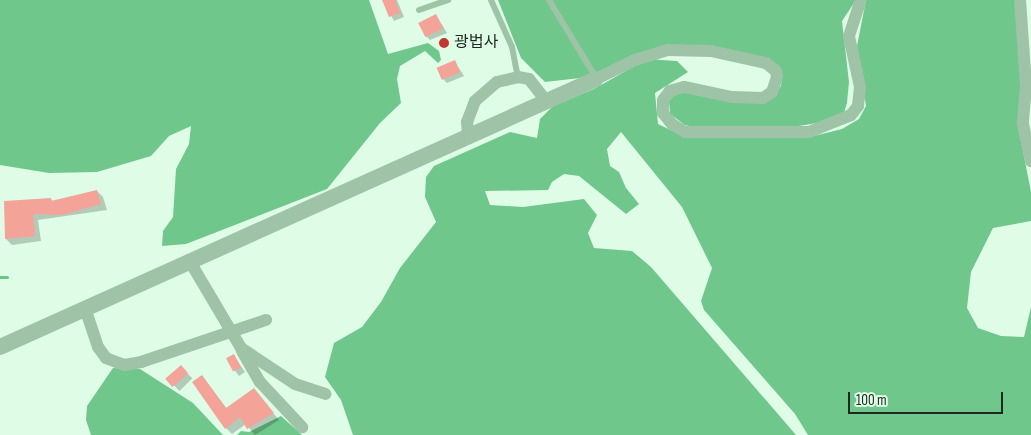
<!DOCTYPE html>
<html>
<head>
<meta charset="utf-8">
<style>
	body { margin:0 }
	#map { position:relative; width:1031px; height:435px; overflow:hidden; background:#dffde6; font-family:"Sofia Sans Condensed","Noto Sans KR",sans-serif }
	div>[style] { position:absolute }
	.forest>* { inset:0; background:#70c78b }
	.shadow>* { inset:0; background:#0003; transform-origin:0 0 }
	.stream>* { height:3px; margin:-1.5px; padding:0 1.5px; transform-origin:1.5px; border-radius:1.5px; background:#6dc488 }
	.building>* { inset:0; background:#f3a398; transform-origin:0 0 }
	.service>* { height:6px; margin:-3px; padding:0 3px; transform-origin:3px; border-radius:3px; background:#9ec3a7 }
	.minor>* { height:12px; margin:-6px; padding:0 6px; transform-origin:6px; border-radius:6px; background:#9ec3a7 }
	.tertiary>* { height:16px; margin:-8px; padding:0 8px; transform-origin:8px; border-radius:8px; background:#9ec3a7 }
	.dots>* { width:14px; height:14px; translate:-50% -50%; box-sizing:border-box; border:2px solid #dffde6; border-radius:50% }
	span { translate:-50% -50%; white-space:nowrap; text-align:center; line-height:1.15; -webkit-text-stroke:4.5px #dffde6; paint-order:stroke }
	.poi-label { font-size:16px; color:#1d2820 }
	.left { translate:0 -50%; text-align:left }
	.scale { position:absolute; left:848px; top:392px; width:155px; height:22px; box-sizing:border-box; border:2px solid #1d2820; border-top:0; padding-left:6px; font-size:15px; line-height:18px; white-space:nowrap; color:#1d2820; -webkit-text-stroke:4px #dffde6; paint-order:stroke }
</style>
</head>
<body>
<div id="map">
	<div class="forest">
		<div style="clip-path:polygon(0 0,369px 0,388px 54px,428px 43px,439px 51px,441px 60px,438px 63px,425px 51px,400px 66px,397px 79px,401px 103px,380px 123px,327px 189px,186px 244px,162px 246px,163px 231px,173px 217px,176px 169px,189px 144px,191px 126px,169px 136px,151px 156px,97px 172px,49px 173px,0 165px)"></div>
		<div style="clip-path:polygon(498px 0,856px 0,842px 21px,849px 82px,847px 103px,844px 113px,823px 122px,799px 126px,700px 129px,685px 125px,670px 114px,669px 101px,677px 92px,774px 96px,781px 86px,782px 75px,777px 65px,687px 45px,580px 78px,545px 82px,521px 58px)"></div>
		<div style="clip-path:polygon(866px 0,1015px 0,1021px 60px,1019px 131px,1031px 192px,1031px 221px,993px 228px,971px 272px,967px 308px,978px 328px,1001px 336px,1024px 337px,1031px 307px,1031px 435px,808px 435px,795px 414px,704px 310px,701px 301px,712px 268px,682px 207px,621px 132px,607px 149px,610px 166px,619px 172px,626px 188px,639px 204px,626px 214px,579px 176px,564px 174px,552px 182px,548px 190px,485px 191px,490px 205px,523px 207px,584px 199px,597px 215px,588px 233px,594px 248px,632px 251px,651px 267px,796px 435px,353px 435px,341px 400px,325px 377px,334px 343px,362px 327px,381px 302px,400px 268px,436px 222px,425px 197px,426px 177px,434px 166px,510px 132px,537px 138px,540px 119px,553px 106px,594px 89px,647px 59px,677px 61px,688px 72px,655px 93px,658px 124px,681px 135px,810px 137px,842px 129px,859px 119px,866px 106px,857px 46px)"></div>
		<div style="clip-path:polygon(113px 368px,140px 369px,193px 403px,223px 435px,91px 435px,86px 420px,87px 406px)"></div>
		<div style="clip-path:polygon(281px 416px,302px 435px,237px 435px,241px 431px,249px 432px)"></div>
	</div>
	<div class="shadow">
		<div style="clip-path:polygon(383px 0,397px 0,404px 17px,394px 21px)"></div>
		<div style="clip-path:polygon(436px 15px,447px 33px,430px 40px,426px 36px)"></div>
		<div style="clip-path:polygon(455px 62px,464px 76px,447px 83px,443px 79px)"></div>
		<div style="clip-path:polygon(97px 191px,103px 197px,107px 210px,38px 220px,41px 241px,12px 245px,6px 239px,6px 202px,51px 199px,54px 202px)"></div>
		<div style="clip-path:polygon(234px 356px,245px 372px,239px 376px,227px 360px)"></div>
		<div style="left:181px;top:367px;width:16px;height:18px;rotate:45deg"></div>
		<div style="clip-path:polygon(202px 376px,227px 409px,254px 390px,279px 420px,255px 435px,246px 424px,232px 434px,226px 428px)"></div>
	</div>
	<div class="stream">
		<div style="left:0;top:277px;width:7px"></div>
	</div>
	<div class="building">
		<div style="clip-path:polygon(382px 0,395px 0,400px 13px,389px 17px)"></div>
		<div style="left:436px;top:14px;width:16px;height:20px;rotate:63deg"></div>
		<div style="left:455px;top:60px;width:13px;height:20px;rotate:67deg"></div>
		<div style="clip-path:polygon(97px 190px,101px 204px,62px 215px,33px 214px,35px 236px,5px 239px,4px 201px,51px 198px,51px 201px)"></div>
		<div style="left:234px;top:354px;width:15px;height:9px;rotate:62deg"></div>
		<div style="left:181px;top:365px;width:11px;height:21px;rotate:49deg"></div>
		<div style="clip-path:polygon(202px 375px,226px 408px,254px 388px,274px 413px,247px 429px,240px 417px,225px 429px,192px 382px)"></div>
	</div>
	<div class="service">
		<div style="left:491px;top:0;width:51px;rotate:65.9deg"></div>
		<div style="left:512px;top:47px;width:31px;rotate:79deg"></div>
		<div style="left:549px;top:0;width:91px;rotate:58.9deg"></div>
		<div style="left:419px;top:10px;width:31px;rotate:-19deg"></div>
	</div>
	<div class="minor">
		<div style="left:1020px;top:0;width:86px;rotate:86deg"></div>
		<div style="left:1026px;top:86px;width:38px;rotate:95deg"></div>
		<div style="left:1023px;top:124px;width:38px;rotate:78deg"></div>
		<div style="left:596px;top:79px;width:43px;rotate:-26deg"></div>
		<div style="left:635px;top:60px;width:34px;rotate:-17deg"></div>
		<div style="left:668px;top:50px;width:43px;rotate:1.3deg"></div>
		<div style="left:711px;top:51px;width:56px;rotate:12.3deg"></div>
		<div style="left:766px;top:63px;width:13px;rotate:39deg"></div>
		<div style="left:776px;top:71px;width:6px;rotate:81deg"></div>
		<div style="left:777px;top:77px;width:16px;rotate:108deg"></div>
		<div style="left:772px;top:92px;width:11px;rotate:146deg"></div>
		<div style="left:763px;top:98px;width:31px;rotate:-178deg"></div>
		<div style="left:732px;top:97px;width:49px;rotate:-168.2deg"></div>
		<div style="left:684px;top:87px;width:15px;rotate:164deg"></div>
		<div style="left:670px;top:91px;width:11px;rotate:128deg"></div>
		<div style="left:663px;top:100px;width:13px;rotate:90deg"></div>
		<div style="left:663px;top:113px;width:14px;rotate:51deg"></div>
		<div style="left:672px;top:124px;width:15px;rotate:32deg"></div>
		<div style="left:685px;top:132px;width:124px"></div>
		<div style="left:809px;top:132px;width:45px;rotate:-22deg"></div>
		<div style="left:851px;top:115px;width:11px;rotate:-52deg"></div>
		<div style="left:858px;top:106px;width:19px;rotate:-84deg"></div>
		<div style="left:860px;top:87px;width:52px;rotate:-102.2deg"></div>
		<div style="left:849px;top:36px;width:38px;rotate:-72deg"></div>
		<div style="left:468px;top:135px;width:13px;rotate:-94deg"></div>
		<div style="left:467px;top:122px;width:22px;rotate:-69deg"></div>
		<div style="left:475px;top:101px;width:29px;rotate:-41deg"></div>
		<div style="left:497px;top:82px;width:22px;rotate:-13deg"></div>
		<div style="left:518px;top:77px;width:11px;rotate:10deg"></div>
		<div style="left:529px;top:79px;width:28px;rotate:52deg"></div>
		<div style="left:189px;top:260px;width:102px;rotate:59.4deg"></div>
		<div style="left:241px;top:348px;width:65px;rotate:33.7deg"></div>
		<div style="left:295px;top:384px;width:32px;rotate:18deg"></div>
		<div style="left:85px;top:308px;width:41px;rotate:71.6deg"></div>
		<div style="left:98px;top:347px;width:14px;rotate:54deg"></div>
		<div style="left:106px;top:358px;width:19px;rotate:21deg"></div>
		<div style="left:124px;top:365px;width:17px;rotate:-10deg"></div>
		<div style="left:141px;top:362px;width:132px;rotate:-18.6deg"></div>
		<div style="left:242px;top:351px;width:36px;rotate:60deg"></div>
		<div style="left:260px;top:382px;width:62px;rotate:47deg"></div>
	</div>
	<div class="tertiary">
		<div style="left:0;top:347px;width:653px;rotate:-24.21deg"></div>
	</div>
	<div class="dots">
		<div style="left:444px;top:43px;background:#c4362f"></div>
	</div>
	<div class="poi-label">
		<span class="left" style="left:454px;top:43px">광법사</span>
	</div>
	<div class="scale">100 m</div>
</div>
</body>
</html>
